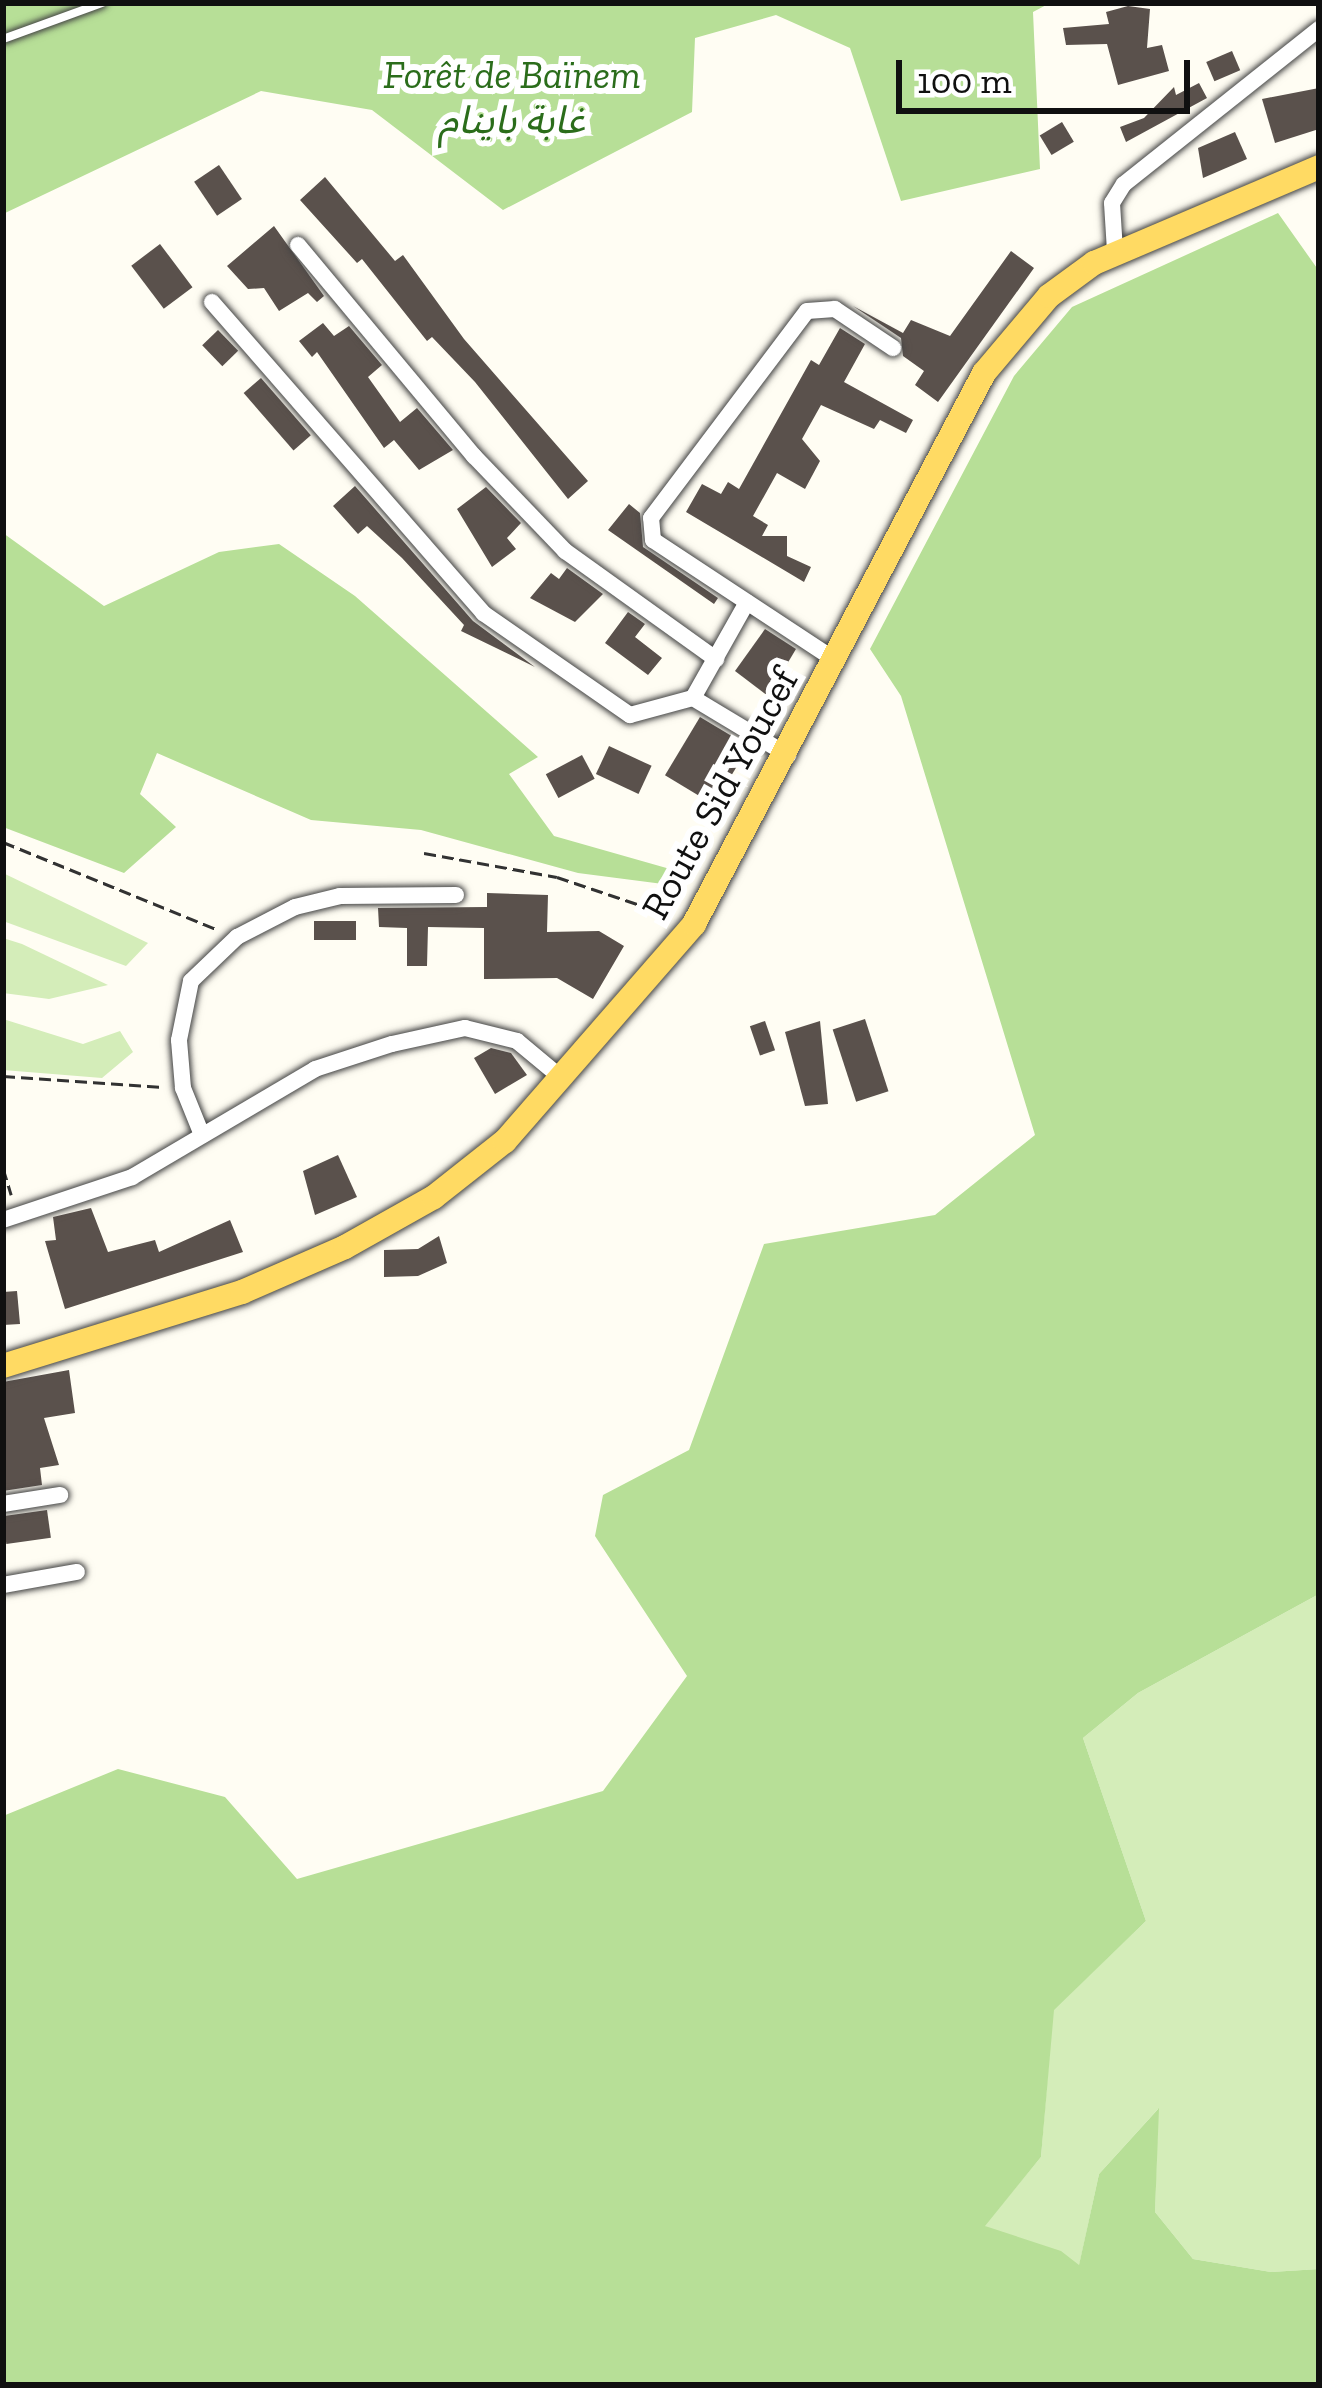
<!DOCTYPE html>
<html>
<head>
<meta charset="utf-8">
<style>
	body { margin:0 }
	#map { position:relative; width:1322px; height:2388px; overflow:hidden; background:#fffdf3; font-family:"Zilla Slab","Noto Sans Arabic",serif }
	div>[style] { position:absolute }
	.green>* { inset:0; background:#d4edb9 }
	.forest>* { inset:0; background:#b7df97 }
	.building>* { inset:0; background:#5a514c; transform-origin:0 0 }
	.path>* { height:3px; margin-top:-1.5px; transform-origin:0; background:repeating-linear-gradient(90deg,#323232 0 12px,transparent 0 18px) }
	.roads { filter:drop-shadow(0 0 3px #434343) drop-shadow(0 0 3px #434343) }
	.service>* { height:8px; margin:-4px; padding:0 4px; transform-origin:4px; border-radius:4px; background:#fff }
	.minor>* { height:16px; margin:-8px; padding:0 8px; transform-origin:8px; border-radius:8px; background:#fff }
	.primary>* { height:24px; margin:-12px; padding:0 12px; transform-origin:12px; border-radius:12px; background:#ffda63 }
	span { translate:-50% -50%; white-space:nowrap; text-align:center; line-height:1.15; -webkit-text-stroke:12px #fff; paint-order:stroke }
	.park-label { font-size:39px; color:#2b6d1b; font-style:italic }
	.street-label { font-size:39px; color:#101010 }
	.frame { position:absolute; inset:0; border:6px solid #101010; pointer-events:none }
	.scale { position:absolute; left:896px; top:60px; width:294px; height:54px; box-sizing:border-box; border:6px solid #101010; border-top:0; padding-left:15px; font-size:36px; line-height:42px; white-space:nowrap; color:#101010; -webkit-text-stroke:9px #fff; paint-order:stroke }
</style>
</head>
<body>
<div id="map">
	<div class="green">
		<div style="clip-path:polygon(3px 873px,148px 943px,126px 966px,3px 921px)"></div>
		<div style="clip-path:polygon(3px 938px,22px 944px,108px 985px,49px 999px,3px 993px)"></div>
		<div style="clip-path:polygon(3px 1019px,83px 1044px,120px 1031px,133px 1052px,102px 1078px,3px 1070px)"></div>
		<div style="clip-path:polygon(1319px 1594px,1319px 2269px,1271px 2272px,1193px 2259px,1155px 2212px,1158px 2109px,1099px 2174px,1079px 2266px,984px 2226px,1041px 2157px,1053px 2010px,1146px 1921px,1083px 1738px,1138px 1693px)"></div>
	</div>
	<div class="forest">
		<div style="clip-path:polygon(3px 3px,1050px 3px,1033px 12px,1040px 169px,901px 201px,850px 48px,776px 15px,695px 38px,692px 112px,503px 210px,372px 110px,261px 91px,3px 214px)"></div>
		<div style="clip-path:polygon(1278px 213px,1319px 271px,1319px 1594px,1138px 1693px,1083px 1738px,1146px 1921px,1054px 2010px,1041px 2157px,985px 2226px,1061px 2251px,1079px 2265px,1099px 2174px,1159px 2108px,1155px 2212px,1193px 2259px,1271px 2272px,1319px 2269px,1319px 2385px,3px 2385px,3px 1816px,118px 1769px,225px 1797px,297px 1879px,603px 1791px,687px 1676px,595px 1536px,603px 1495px,689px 1450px,764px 1244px,935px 1215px,1035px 1135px,901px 696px,870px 649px,1014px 376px,1072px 307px)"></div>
		<div style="clip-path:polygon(3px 533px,104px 606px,219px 552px,279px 544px,355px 596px,538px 757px,509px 774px,554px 836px,670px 869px,663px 884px,578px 873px,421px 830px,311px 820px,157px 753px,140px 794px,176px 827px,124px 873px,3px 827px)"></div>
	</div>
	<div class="building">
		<div style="clip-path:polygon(1128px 6px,1150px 9px,1147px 48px,1162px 45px,1169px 71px,1118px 85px,1107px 44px,1066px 45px,1063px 28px,1109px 24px,1106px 12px)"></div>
		<div style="left:1232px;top:51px;width:21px;height:28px;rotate:67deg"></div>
		<div style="clip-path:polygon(1199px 83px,1207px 98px,1126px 142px,1120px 127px,1144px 118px,1174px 87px,1176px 95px)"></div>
		<div style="clip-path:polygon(1319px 88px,1319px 129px,1275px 143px,1262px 99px)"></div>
		<div style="left:1062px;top:122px;width:23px;height:26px;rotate:59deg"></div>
		<div style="clip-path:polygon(1235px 132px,1247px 159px,1203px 178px,1198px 148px)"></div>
		<div style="left:219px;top:165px;width:41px;height:30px;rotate:56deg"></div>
		<div style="clip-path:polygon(325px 177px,395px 261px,403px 255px,464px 339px,588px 481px,568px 499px,475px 382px,432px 337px,427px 341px,362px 259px,357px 263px,300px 200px)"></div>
		<div style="clip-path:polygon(274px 226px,324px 296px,317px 302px,308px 293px,279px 311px,264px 288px,248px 289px,227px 266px)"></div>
		<div style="left:160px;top:244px;width:54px;height:36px;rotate:53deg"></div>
		<div style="clip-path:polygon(1011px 251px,1034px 268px,938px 402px,915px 385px,924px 371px,903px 356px,901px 338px,853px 306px,903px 333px,911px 320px,950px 336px)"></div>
		<div style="clip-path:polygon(323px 323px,334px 336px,349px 326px,382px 365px,368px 377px,400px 422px,417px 408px,453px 450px,419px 470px,394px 440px,384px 448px,317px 352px,312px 357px,299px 341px)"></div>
		<div style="clip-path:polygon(840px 328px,865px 344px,844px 382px,913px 420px,906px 433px,880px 420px,874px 429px,821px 405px,802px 439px,820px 461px,805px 489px,777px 473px,753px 516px,768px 525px,762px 536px,787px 536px,787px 556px,811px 567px,804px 582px,686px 512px,702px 484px,721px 494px,728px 482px,739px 489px,811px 360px,819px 365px)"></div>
		<div style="left:218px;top:330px;width:29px;height:22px;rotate:46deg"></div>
		<div style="left:261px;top:378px;width:76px;height:23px;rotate:49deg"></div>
		<div style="clip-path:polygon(355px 486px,473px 621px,535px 667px,461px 631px,464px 625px,402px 558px,367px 526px,358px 534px,333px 506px)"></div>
		<div style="clip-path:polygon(486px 487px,521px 523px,507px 538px,516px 549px,492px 567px,457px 509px)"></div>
		<div style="clip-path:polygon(629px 504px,640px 513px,643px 547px,718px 598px,714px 604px,608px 530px)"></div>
		<div style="clip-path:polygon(567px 568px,603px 594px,575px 622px,530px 598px,551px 573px,559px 579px)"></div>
		<div style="clip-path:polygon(628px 612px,645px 624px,635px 637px,662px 658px,648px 675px,605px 643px)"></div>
		<div style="clip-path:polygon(765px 629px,796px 649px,768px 696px,735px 671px)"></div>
		<div style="left:700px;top:717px;width:57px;height:68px;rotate:31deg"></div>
		<div style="left:609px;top:746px;width:47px;height:31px;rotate:25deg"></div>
		<div style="left:582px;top:755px;width:27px;height:41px;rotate:62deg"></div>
		<div style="clip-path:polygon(487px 893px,548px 895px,547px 932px,599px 931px,624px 946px,593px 999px,557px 978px,484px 979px,484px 928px,428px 927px,427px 966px,407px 966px,407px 928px,379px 927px,378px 908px,487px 907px)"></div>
		<div style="left:314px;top:921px;width:42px;height:19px"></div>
		<div style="left:865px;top:1019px;width:76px;height:34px;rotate:72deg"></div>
		<div style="left:765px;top:1021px;width:31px;height:16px;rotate:71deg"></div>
		<div style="clip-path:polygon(820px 1021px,828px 1104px,805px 1106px,785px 1032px)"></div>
		<div style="clip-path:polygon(491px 1048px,511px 1053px,527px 1075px,495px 1094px,474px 1058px)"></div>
		<div style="clip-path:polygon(338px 1155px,357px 1197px,315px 1215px,303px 1171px)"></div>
		<div style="clip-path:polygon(91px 1208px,108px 1252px,155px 1240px,159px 1252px,230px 1220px,243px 1252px,65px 1309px,45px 1241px,56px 1240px,53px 1217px)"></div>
		<div style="clip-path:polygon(439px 1236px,447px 1263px,418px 1276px,384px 1277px,384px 1250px,418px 1249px)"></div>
		<div style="clip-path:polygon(17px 1291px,20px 1324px,3px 1325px,3px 1292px)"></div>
		<div style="clip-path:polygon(69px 1370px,75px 1413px,44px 1418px,59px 1465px,40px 1468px,42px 1485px,3px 1491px,3px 1382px)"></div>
		<div style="left:47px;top:1510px;width:28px;height:45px;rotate:82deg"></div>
	</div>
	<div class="path">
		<div style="left:3px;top:842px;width:233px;rotate:22.2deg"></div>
		<div style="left:424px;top:853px;width:135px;rotate:10.2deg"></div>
		<div style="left:557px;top:877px;width:119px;rotate:18.6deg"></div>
		<div style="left:3px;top:1076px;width:160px;rotate:3.9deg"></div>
		<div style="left:3px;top:1168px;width:28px;rotate:73deg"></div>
	</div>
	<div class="roads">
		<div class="service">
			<div style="left:3px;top:39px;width:105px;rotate:-20deg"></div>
		</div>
		<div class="minor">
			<div style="left:298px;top:245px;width:275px;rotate:50.2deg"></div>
			<div style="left:474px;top:456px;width:132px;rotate:46.2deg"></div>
			<div style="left:565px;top:551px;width:186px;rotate:35.6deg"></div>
			<div style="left:1115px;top:251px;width:48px;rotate:-93.6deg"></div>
			<div style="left:1112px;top:203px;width:22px;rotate:-58deg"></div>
			<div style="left:1124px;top:184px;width:249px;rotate:-38.5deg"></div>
			<div style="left:212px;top:302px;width:413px;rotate:48.9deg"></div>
			<div style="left:483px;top:613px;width:179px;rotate:34.8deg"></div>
			<div style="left:630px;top:715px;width:65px;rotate:-15.1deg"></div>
			<div style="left:693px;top:698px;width:111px;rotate:31deg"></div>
			<div style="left:835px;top:660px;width:218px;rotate:-146.6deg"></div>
			<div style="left:653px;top:540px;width:22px;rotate:-95deg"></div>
			<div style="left:651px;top:518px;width:259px;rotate:-53deg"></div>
			<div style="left:807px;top:311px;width:28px;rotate:-4deg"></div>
			<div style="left:835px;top:309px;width:70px;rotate:33.9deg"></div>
			<div style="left:693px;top:698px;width:110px;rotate:-60.6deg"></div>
			<div style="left:202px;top:1135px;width:51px;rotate:-112deg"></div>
			<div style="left:183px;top:1088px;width:48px;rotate:-94.8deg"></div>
			<div style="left:179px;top:1040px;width:60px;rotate:-78.5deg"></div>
			<div style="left:191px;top:981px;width:64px;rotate:-43.7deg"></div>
			<div style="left:237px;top:937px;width:65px;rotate:-27.3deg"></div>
			<div style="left:295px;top:907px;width:46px;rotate:-13.7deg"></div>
			<div style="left:340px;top:896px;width:116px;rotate:-0.5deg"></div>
			<div style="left:3px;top:1220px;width:136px;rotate:-18.4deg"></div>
			<div style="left:132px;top:1177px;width:212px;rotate:-30.5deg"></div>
			<div style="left:315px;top:1069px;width:81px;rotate:-18deg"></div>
			<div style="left:392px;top:1044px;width:75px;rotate:-12.4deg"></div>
			<div style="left:465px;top:1028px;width:54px;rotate:14deg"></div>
			<div style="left:517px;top:1041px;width:55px;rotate:39.8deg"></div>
			<div style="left:3px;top:1504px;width:58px;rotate:-9deg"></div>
			<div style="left:3px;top:1585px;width:75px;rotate:-10deg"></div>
		</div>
		<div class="primary">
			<div style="left:3px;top:1366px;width:250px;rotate:-17.2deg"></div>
			<div style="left:242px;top:1292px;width:112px;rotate:-23.6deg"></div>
			<div style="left:345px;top:1247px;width:102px;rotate:-29.3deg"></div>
			<div style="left:434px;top:1197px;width:90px;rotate:-38.3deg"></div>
			<div style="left:505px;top:1141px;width:288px;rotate:-48.9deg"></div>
			<div style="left:694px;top:924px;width:623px;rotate:-62.24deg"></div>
			<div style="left:984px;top:373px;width:101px;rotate:-49.8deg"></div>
			<div style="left:1049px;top:296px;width:56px;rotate:-36.3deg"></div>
			<div style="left:1094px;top:263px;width:245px;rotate:-23.1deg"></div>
		</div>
	</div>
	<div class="park-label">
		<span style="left:512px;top:98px">Forêt de Baïnem<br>غابة باينام</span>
	</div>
	<div class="street-label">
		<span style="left:720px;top:794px;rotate:-61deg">Route Sid Youcef</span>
	</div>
	<div class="frame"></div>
	<div class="scale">100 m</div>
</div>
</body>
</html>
